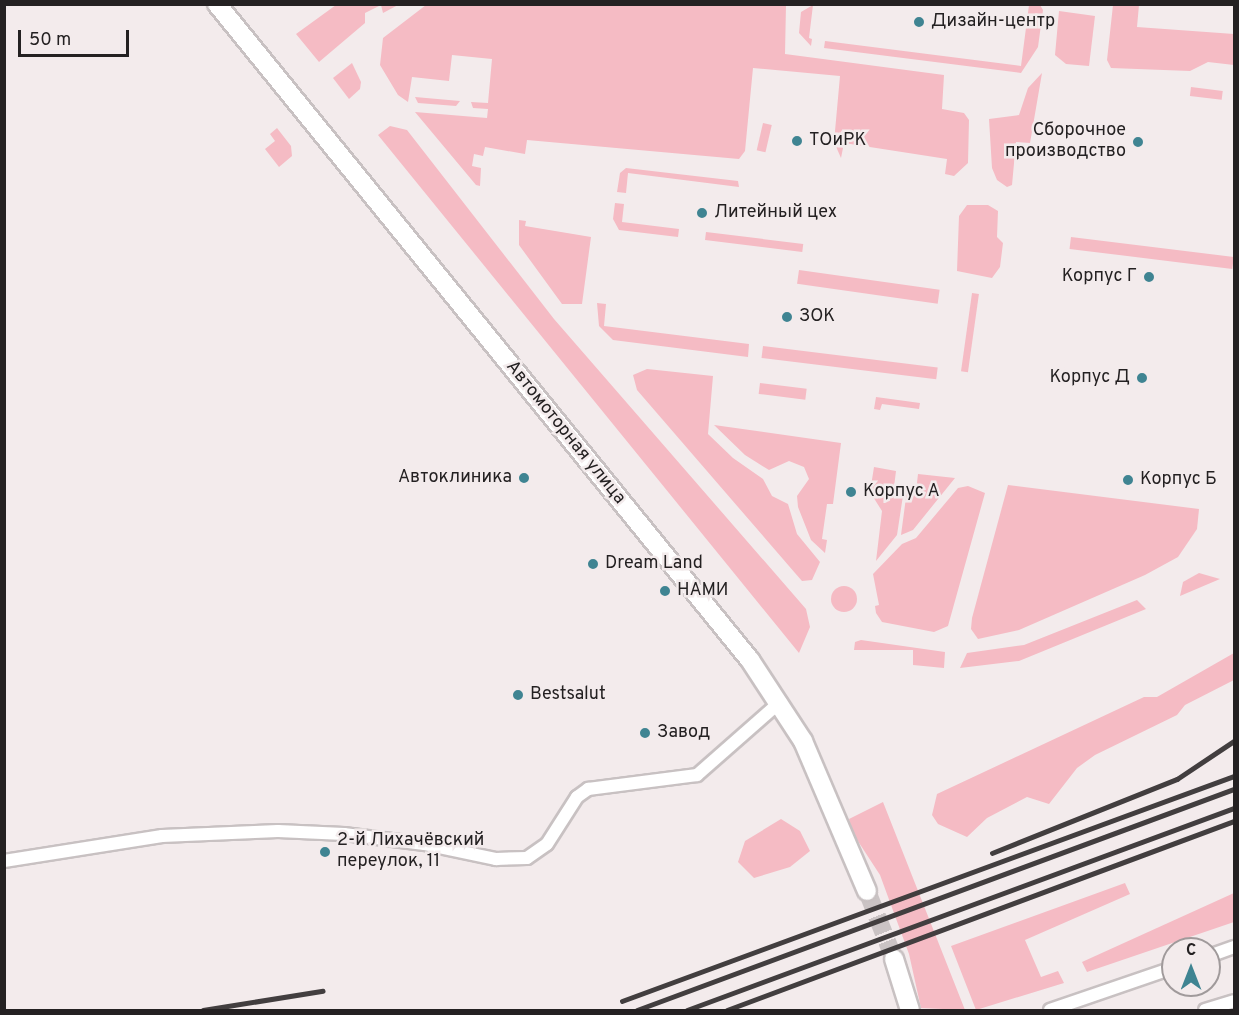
<!DOCTYPE html>
<meta charset="utf-8">
<style>
body{margin:0}
#map{position:relative;width:1239px;height:1015px;overflow:hidden;background:#f3ebec;font-family:Overpass,sans-serif}
div>[style]{position:absolute}
.green>*{inset:0;background:#f5bbc4;transform-origin:0 0}
.round{border-radius:50%}
.secondary-tunnel>*{height:18px;margin-top:-9px;transform-origin:0;background:repeating-linear-gradient(90deg,#cac3c4 0 18px,transparent 0 27px)}
.roads{filter:drop-shadow(2px 0 #c8c1c2) drop-shadow(-2px 0 #c8c1c2) drop-shadow(0 2px #c8c1c2) drop-shadow(0 -2px #c8c1c2)}
.street>*{height:12px;margin:-6px;padding:0 6px;transform-origin:6px;border-radius:6px;background:#fff}
.secondary>*{height:18px;margin:-9px;padding:0 9px;transform-origin:9px;border-radius:9px;background:#fff}
.rail>*{height:4.5px;margin:-2.25px;padding:0 2.25px;transform-origin:2.25px;border-radius:2.25px;background:#423e3f}
.dots>*{width:16px;height:16px;translate:-50% -50%;box-sizing:border-box;border:3px solid #f3ebec;border-radius:50%}
span{translate:-50% -50%;white-space:nowrap;text-align:center;line-height:1.15;-webkit-text-stroke:5px #f3ebec;paint-order:stroke}
.poi-label{font-size:18px;color:#242122}
.left{translate:0 -50%;text-align:left}
.right{translate:-100% -50%;text-align:right}
.street-label{font-size:18px;color:#242122}
.frame{position:absolute;inset:0;border:6px solid #242122;pointer-events:none}
.north{position:absolute;left:1161px;top:937px;width:60px;height:60px;box-sizing:border-box;background:#f3ebec;border:2px solid #a09a9b;border-radius:50%;rotate:0deg;font-size:16px;font-weight:700;line-height:24px;text-align:center;color:#242122}
.north::after{content:'';display:block;margin:auto;width:21px;height:27px;background:#3f8492;clip-path:polygon(50% 0,100% 100%,50% 72%,0 100%)}
.scale{position:absolute;left:18px;top:30px;width:111px;height:27px;box-sizing:border-box;border:3px solid #242122;border-top:0;padding-left:8px;font-size:18px;line-height:21px;white-space:nowrap;color:#242122;-webkit-text-stroke:4px #f3ebec;paint-order:stroke}
</style>
<div id="map">
<div class="green">
<div style="clip-path:polygon(336px 5px,336px 4px,398px 5px,383px 13px,381px 5px,365px 13px,365px 23px,319px 62px,296px 34px)"></div>
<div style="clip-path:polygon(426px 5px,786px 5px,785px 54px,944px 75px,942px 109px,964px 113px,969px 120px,968px 163px,954px 176px,945px 174px,947px 159px,844px 143px,841px 158px,834px 142px,840px 76px,753px 68px,745px 151px,739px 159px,527px 140px,525px 154px,485px 147px,483px 156px,474px 154px,472px 166px,481px 168px,480px 186px,476px 185px,415px 112px,487px 118px,488px 109px,473px 108px,471px 102px,488px 103px,492px 59px,452px 55px,449px 81px,412px 77px,408px 102px,398px 95px,380px 65px,383px 38px)"></div>
<div style="clip-path:polygon(813px 5px,809px 38px,812px 39px,811px 46px,799px 33px,801px 12px)"></div>
<div style="clip-path:polygon(1029px 5px,1040px 5px,1043px 10px,1038px 47px,1021px 73px,824px 48px,825px 41px,1021px 66px)"></div>
<div style="clip-path:polygon(1113px 5px,1139px 5px,1137px 27px,1234px 34px,1234px 65px,1208px 62px,1190px 71px,1111px 68px,1107px 60px)"></div>
<div style="clip-path:polygon(1059px 11px,1095px 16px,1089px 66px,1066px 64px,1055px 55px)"></div>
<div style="clip-path:polygon(352px 63px,361px 82px,360px 89px,349px 99px,333px 78px)"></div>
<div style="clip-path:polygon(1042px 73px,1030px 143px,1016px 142px,1012px 185px,1007px 187px,997px 180px,992px 168px,989px 119px,1019px 115px,1028px 88px)"></div>
<div style="left:1191px;top:87px;width:32px;height:9px;rotate:7deg"></div>
<div style="clip-path:polygon(415px 97px,460px 101px,456px 106px,418px 103px)"></div>
<div style="left:763px;top:123px;width:9px;height:28px;rotate:13deg"></div>
<div style="clip-path:polygon(390px 126px,407px 130px,554px 319px,806px 609px,810px 627px,799px 653px,378px 135px)"></div>
<div style="clip-path:polygon(277px 128px,291px 146px,292px 156px,279px 167px,265px 149px,275px 141px,270px 134px)"></div>
<div style="clip-path:polygon(626px 168px,738px 181px,739px 187px,628px 173px,626px 193px,617px 192px,620px 173px)"></div>
<div style="clip-path:polygon(615px 203px,624px 204px,622px 222px,679px 229px,678px 237px,619px 230px,613px 219px)"></div>
<div style="clip-path:polygon(967px 205px,988px 205px,998px 211px,997px 237px,1003px 243px,1000px 267px,992px 278px,957px 271px,959px 216px)"></div>
<div style="clip-path:polygon(519px 220px,526px 221px,525px 226px,591px 237px,582px 304px,562px 304px,519px 245px)"></div>
<div style="left:706px;top:232px;width:98px;height:8px;rotate:7deg"></div>
<div style="left:1071px;top:237px;width:164px;height:12px;rotate:7deg"></div>
<div style="left:799px;top:270px;width:142px;height:14px;rotate:8deg"></div>
<div style="left:972px;top:293px;width:7px;height:79px;rotate:8deg"></div>
<div style="clip-path:polygon(597px 303px,606px 304px,604px 326px,749px 344px,748px 357px,613px 340px,599px 326px)"></div>
<div style="left:763px;top:346px;width:176px;height:12px;rotate:7deg"></div>
<div style="clip-path:polygon(647px 369px,713px 376px,708px 434px,733px 458px,763px 479px,772px 496px,788px 504px,797px 534px,820px 562px,812px 580px,802px 581px,795px 573px,637px 390px,633px 375px)"></div>
<div style="left:760px;top:383px;width:47px;height:11px;rotate:7deg"></div>
<div style="clip-path:polygon(876px 397px,920px 403px,919px 409px,882px 404px,880px 410px,874px 409px)"></div>
<div style="clip-path:polygon(714px 425px,841px 443px,833px 504px,827px 504px,822px 539px,827px 540px,825px 553px,811px 540px,798px 507px,797px 496px,809px 479px,804px 467px,789px 461px,769px 470px,745px 455px)"></div>
<div style="clip-path:polygon(874px 467px,896px 471px,894px 487px,904px 489px,897px 535px,876px 561px,882px 511px,870px 492px)"></div>
<div style="clip-path:polygon(918px 474px,955px 478px,913px 530px,901px 535px,907px 490px,916px 491px)"></div>
<div style="clip-path:polygon(1008px 485px,1199px 509px,1197px 529px,1178px 557px,1145px 575px,1019px 630px,978px 639px,971px 629px,972px 618px)"></div>
<div style="clip-path:polygon(968px 486px,985px 493px,948px 626px,934px 632px,882px 622px,876px 613px,875px 606px,879px 605px,873px 574px,902px 544px,916px 538px,958px 488px)"></div>
<div style="clip-path:polygon(1199px 573px,1220px 579px,1180px 596px,1183px 582px)"></div>
<div class="round" style="left:831px;top:586px;width:26px;height:26px"></div>
<div style="clip-path:polygon(1137px 600px,1146px 609px,1019px 661px,960px 668px,967px 653px,1024px 645px)"></div>
<div style="clip-path:polygon(861px 640px,945px 652px,944px 668px,913px 665px,913px 650px,854px 650px,855px 642px)"></div>
<div style="clip-path:polygon(1234px 653px,1234px 680px,1185px 705px,1177px 715px,1095px 755px,1077px 768px,1049px 804px,1027px 797px,987px 818px,967px 837px,938px 824px,932px 815px,937px 794px,1144px 697px,1157px 697px)"></div>
<div style="clip-path:polygon(883px 802px,965px 1010px,921px 1008px,909px 954px,880px 875px,852px 832px,849px 819px)"></div>
<div style="clip-path:polygon(781px 819px,800px 831px,810px 851px,790px 867px,754px 878px,738px 862px,745px 841px)"></div>
<div style="clip-path:polygon(1125px 883px,1130px 894px,1025px 940px,1041px 977px,1058px 971px,1064px 983px,976px 1010px,951px 946px)"></div>
<div style="clip-path:polygon(1234px 893px,1234px 922px,1087px 972px,1082px 962px)"></div>
</div>
<div class="secondary-tunnel">
<div style="left:867px;top:891px;width:73px;rotate:68.3deg"></div>
</div>
<div class="roads">
<div class="street">
<div style="left:4px;top:861px;width:160px;rotate:-9deg"></div>
<div style="left:162px;top:836px;width:116px;rotate:-2.5deg"></div>
<div style="left:278px;top:831px;width:66px;rotate:2.6deg"></div>
<div style="left:344px;top:834px;width:81px;rotate:7.1deg"></div>
<div style="left:424px;top:844px;width:74px;rotate:11.8deg"></div>
<div style="left:496px;top:859px;width:31px;rotate:-2deg"></div>
<div style="left:527px;top:858px;width:24px;rotate:-35deg"></div>
<div style="left:547px;top:844px;width:56px;rotate:-57.4deg"></div>
<div style="left:577px;top:797px;width:14px;rotate:-36deg"></div>
<div style="left:588px;top:789px;width:110px;rotate:-7.3deg"></div>
<div style="left:697px;top:775px;width:111px;rotate:-41.3deg"></div>
<div style="left:1209px;top:956px;width:27px;rotate:-20deg"></div>
<div style="left:1050px;top:1010px;width:130px;rotate:-18.9deg"></div>
<div style="left:1205px;top:1010px;width:30px;rotate:-17deg"></div>
</div>
<div class="secondary">
<div style="left:217px;top:4px;width:845px;rotate:50.91deg"></div>
<div style="left:750px;top:660px;width:97px;rotate:56.8deg"></div>
<div style="left:803px;top:741px;width:163px;rotate:66.9deg"></div>
<div style="left:894px;top:959px;width:53px;rotate:72.6deg"></div>
</div>
</div>
<div class="rail">
<div style="left:992px;top:853px;width:199px;rotate:-21.8deg"></div>
<div style="left:1177px;top:779px;width:69px;rotate:-33.7deg"></div>
<div style="left:622px;top:1001px;width:652px;rotate:-20.19deg"></div>
<div style="left:203px;top:1010px;width:121px;rotate:-9.1deg"></div>
<div style="left:637px;top:1010px;width:637px;rotate:-20.31deg"></div>
<div style="left:687px;top:1010px;width:583px;rotate:-20.27deg"></div>
<div style="left:727px;top:1010px;width:541px;rotate:-20.44deg"></div>
</div>
<div class="dots">
<div style="left:919px;top:22px;background:#3f8492"></div>
<div style="left:797px;top:141px;background:#3f8492"></div>
<div style="left:1138px;top:142px;background:#3f8492"></div>
<div style="left:702px;top:213px;background:#3f8492"></div>
<div style="left:1149px;top:277px;background:#3f8492"></div>
<div style="left:787px;top:317px;background:#3f8492"></div>
<div style="left:1142px;top:378px;background:#3f8492"></div>
<div style="left:524px;top:478px;background:#3f8492"></div>
<div style="left:1128px;top:480px;background:#3f8492"></div>
<div style="left:851px;top:492px;background:#3f8492"></div>
<div style="left:593px;top:564px;background:#3f8492"></div>
<div style="left:665px;top:591px;background:#3f8492"></div>
<div style="left:518px;top:695px;background:#3f8492"></div>
<div style="left:645px;top:733px;background:#3f8492"></div>
<div style="left:325px;top:852px;background:#3f8492"></div>
</div>
<div class="poi-label">
<span class="left" style="left:931px;top:22px">Дизайн-центр</span>
<span class="right" style="left:1126px;top:142px">Сборочное<br>производство</span>
<span class="left" style="left:809px;top:141px">ТОиРК</span>
<span class="left" style="left:714px;top:213px">Литейный цех</span>
<span class="right" style="left:1137px;top:277px">Корпус Г</span>
<span class="left" style="left:799px;top:317px">ЗОК</span>
<span class="right" style="left:1130px;top:378px">Корпус Д</span>
<span class="right" style="left:512px;top:478px">Автоклиника</span>
<span class="left" style="left:1140px;top:480px">Корпус Б</span>
<span class="left" style="left:863px;top:492px">Корпус А</span>
<span class="left" style="left:605px;top:564px">Dream Land</span>
<span class="left" style="left:677px;top:591px">НАМИ</span>
<span class="left" style="left:530px;top:695px">Bestsalut</span>
<span class="left" style="left:657px;top:733px">Завод</span>
<span class="left" style="left:337px;top:852px">2-й Лихачёвский<br>переулок, 11</span>
</div>
<div class="street-label">
<span style="left:565px;top:433px;rotate:51deg">Автомоторная улица</span>
</div>
<div class="frame"></div>
<div class="north">С</div>
<div class="scale">50 m</div>
</div>
